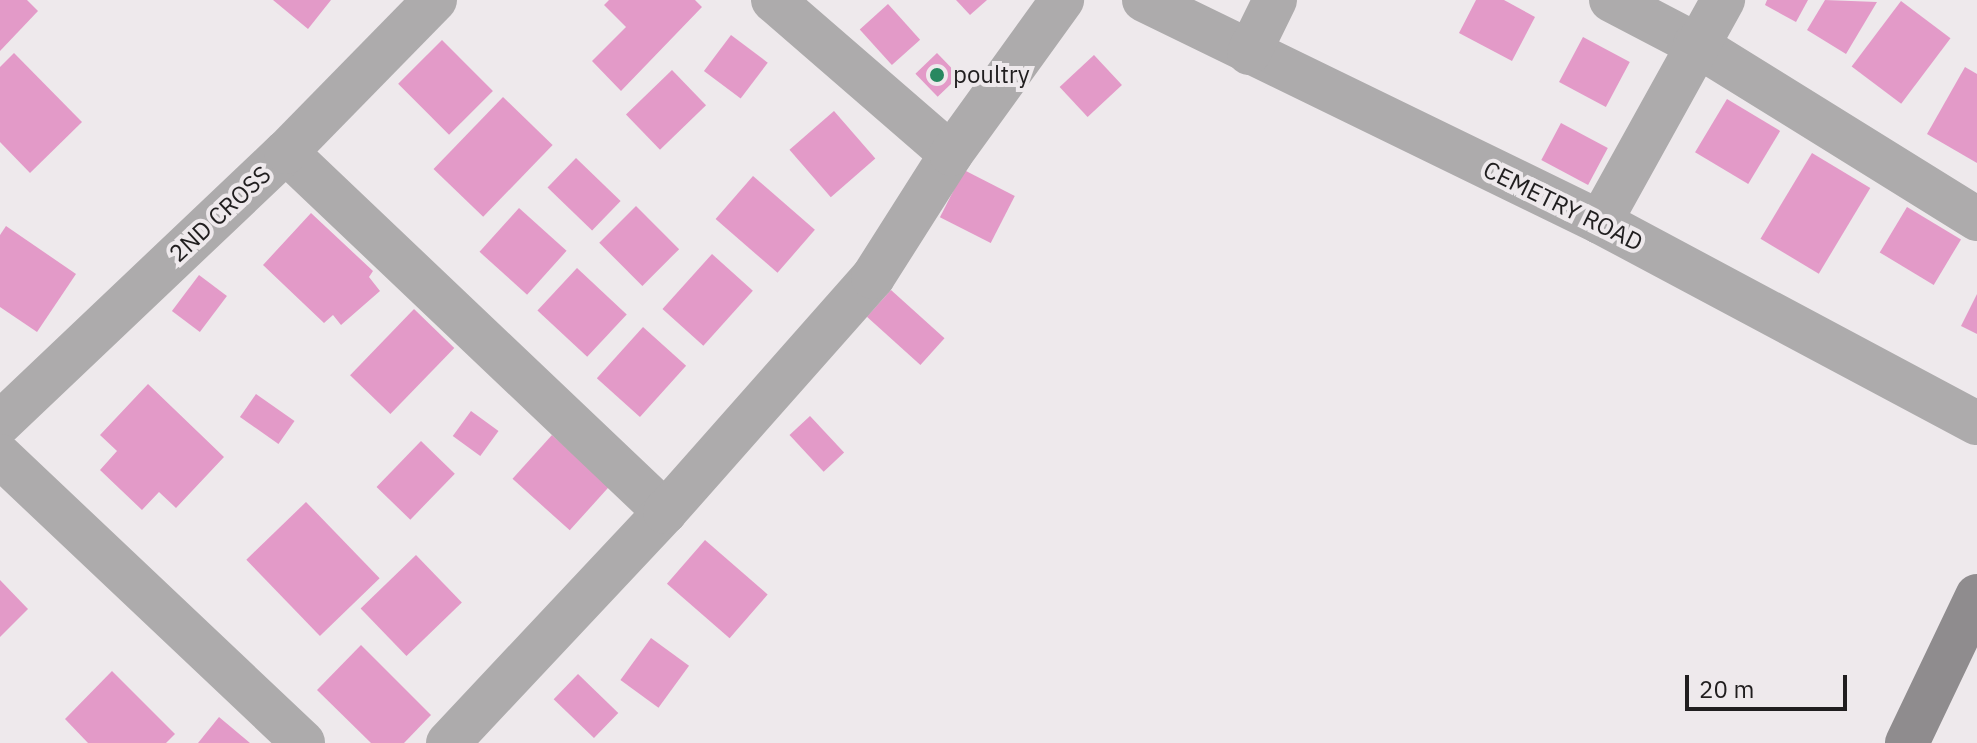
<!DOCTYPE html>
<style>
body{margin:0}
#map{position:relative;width:1977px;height:743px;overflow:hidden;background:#eee9ec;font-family:"IBM Plex Sans",sans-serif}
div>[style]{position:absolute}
.building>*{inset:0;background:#e39ac8;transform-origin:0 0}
.street>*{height:44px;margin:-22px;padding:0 22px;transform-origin:22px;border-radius:22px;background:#adabac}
.secondary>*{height:44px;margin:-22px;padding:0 22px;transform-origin:22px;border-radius:22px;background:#8f8c8e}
.dots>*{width:22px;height:22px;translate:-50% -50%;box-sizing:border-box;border:4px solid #eee9ec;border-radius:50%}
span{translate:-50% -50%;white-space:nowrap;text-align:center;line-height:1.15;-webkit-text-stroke:8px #eee9ec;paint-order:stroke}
.poi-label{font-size:24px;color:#201e1f}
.left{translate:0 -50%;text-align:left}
.street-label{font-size:24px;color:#201e1f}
.scale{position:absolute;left:1685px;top:675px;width:162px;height:36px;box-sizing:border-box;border:4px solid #201e1f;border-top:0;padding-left:10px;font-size:24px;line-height:28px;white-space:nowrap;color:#201e1f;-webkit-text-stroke:6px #eee9ec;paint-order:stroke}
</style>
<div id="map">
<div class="building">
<div style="clip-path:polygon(0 0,27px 0,38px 11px,0 51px)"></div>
<div style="clip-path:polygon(273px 0,331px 0,308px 29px)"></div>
<div style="clip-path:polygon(609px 0,695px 0,702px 7px,621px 91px,592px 61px,626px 27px,604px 5px)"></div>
<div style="clip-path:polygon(956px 0,987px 0,970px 15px)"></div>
<div style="clip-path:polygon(1476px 0,1504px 0,1535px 17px,1512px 61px,1459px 33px)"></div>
<div style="clip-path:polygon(1767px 0,1808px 0,1796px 22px,1765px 5px)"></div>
<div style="clip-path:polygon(1825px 0,1877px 2px,1846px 54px,1807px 30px)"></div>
<div style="left:1901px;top:1px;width:62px;height:82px;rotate:37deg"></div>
<div style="left:888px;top:4px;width:48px;height:38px;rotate:48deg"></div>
<div style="left:731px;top:35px;width:46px;height:45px;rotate:37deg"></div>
<div style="left:1583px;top:37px;width:53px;height:51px;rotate:28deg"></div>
<div style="left:442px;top:40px;width:72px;height:62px;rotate:45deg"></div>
<div style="clip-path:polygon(14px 53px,82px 122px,30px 173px,0 142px,0 67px)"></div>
<div style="left:937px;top:53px;width:32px;height:30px;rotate:46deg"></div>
<div style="left:1094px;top:55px;width:41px;height:47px;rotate:47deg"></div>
<div style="clip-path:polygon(1965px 67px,1977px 74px,1977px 163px,1927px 134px)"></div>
<div style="left:672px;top:70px;width:49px;height:64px;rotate:46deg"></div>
<div style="left:503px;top:97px;width:69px;height:100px;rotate:44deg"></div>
<div style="left:1727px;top:99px;width:62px;height:62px;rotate:31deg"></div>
<div style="left:834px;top:111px;width:63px;height:59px;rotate:49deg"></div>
<div style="left:1561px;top:123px;width:53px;height:42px;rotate:28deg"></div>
<div style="left:1812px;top:153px;width:68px;height:100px;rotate:31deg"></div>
<div style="left:576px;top:158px;width:62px;height:41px;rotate:44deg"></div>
<div style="left:964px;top:170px;width:57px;height:53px;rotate:27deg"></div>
<div style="left:753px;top:176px;width:82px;height:57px;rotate:41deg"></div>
<div style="left:636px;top:206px;width:61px;height:52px;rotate:45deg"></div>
<div style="left:1907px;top:207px;width:63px;height:53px;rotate:31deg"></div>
<div style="left:519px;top:208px;width:64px;height:59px;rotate:42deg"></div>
<div style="clip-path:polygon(311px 213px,373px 271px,369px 277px,380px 291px,341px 325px,333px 315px,324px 323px,263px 265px)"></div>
<div style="clip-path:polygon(6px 226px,76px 274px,37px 332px,0 307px,0 235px)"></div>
<div style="left:712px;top:254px;width:55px;height:74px;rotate:42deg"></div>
<div style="left:577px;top:268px;width:68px;height:58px;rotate:43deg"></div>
<div style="left:199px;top:275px;width:35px;height:45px;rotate:37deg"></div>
<div style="left:891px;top:290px;width:72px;height:36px;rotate:42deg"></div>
<div style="clip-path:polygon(1977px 294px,1977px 334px,1961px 326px)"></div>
<div style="left:414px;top:309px;width:56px;height:92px;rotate:44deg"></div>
<div style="left:643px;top:327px;width:58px;height:69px;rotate:42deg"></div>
<div style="clip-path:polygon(148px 384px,224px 457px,176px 508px,159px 492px,142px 510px,100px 470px,117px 451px,100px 435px)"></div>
<div style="left:256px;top:394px;width:47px;height:28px;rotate:35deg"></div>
<div style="left:471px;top:411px;width:34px;height:31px;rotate:36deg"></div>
<div style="left:810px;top:416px;width:50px;height:28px;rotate:47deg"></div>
<div style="left:552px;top:435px;width:77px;height:59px;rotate:42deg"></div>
<div style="left:421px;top:441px;width:47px;height:64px;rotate:44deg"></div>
<div style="left:306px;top:502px;width:106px;height:83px;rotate:46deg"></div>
<div style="left:705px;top:540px;width:83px;height:58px;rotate:41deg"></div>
<div style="left:416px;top:555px;width:66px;height:77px;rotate:46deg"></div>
<div style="clip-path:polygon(0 580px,28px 609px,0 637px)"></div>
<div style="left:651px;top:638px;width:47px;height:52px;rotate:36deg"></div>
<div style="clip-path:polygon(361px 645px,431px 715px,404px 743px,371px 743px,317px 690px)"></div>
<div style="clip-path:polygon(112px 671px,175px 734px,166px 743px,88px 743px,65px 719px)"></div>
<div style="left:578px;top:674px;width:56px;height:35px;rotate:44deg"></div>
<div style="clip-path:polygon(219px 717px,250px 743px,198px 743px)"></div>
</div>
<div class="street">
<div style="left:773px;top:0;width:235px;rotate:40.9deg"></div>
<div style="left:1144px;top:0;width:507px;rotate:25.96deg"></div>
<div style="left:1600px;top:222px;width:427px;rotate:28.1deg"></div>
<div style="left:1611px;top:0;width:95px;rotate:27.6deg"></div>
<div style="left:1695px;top:44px;width:332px;rotate:31.8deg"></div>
<div style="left:1249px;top:53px;width:59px;rotate:-63.9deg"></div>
<div style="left:286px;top:152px;width:523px;rotate:43.53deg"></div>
<div style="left:1600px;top:222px;width:254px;rotate:-61deg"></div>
<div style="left:0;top:423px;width:394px;rotate:-43.5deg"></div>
<div style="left:286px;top:152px;width:213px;rotate:-45.6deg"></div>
<div style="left:0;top:456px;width:417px;rotate:43.4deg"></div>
<div style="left:448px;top:743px;width:317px;rotate:-46.8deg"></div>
<div style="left:665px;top:512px;width:314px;rotate:-48.5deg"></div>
<div style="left:873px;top:277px;width:146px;rotate:-57.6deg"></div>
<div style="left:951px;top:154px;width:190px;rotate:-54.2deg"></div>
</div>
<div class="secondary">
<div style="left:1907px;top:743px;width:163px;rotate:-64.5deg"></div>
</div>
<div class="dots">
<div style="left:937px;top:75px;background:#288860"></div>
</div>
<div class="poi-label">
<span class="left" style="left:953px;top:75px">poultry</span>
</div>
<div class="street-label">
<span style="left:1563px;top:206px;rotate:26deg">CEMETRY ROAD</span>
<span style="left:220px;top:214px;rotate:-43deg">2ND CROSS</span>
</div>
<div class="scale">20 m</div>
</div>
